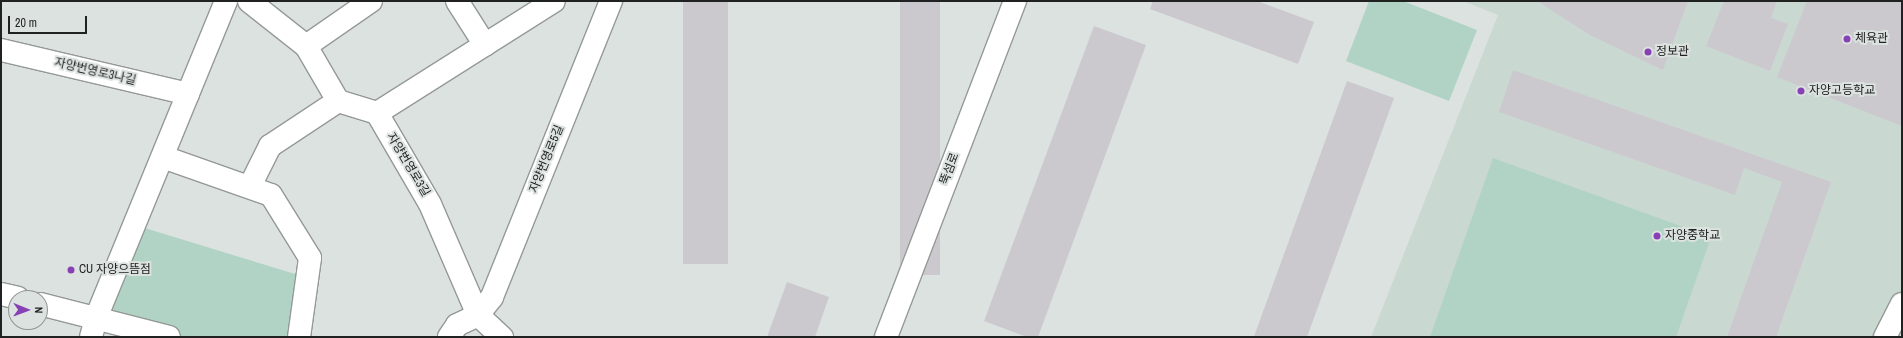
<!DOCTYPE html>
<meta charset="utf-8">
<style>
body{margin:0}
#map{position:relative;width:1903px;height:338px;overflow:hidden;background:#dce2e0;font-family:"Archivo Narrow","Noto Sans KR",sans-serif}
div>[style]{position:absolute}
.built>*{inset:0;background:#cad8d2}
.green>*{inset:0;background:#b0d3c5}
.building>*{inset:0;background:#ccc9ce;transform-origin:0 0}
.roads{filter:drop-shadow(1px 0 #949997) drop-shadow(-1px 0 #949997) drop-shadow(0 1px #949997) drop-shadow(0 -1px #949997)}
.minor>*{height:22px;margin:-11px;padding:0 11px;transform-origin:11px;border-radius:11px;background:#fff}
.secondary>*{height:22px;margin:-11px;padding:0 11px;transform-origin:11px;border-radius:11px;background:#fff}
.dots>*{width:11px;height:11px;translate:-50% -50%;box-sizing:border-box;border:2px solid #dce2e0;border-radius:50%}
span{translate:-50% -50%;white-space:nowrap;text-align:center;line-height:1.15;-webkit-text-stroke:4px #dce2e0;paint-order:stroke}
.poi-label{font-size:12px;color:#202221}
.left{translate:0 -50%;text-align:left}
.street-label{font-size:12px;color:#202221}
.frame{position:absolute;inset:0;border:2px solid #202221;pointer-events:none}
.north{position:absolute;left:8px;top:290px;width:40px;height:40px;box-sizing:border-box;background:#dce2e0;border:1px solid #919594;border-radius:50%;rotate:91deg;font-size:11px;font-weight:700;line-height:16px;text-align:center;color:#202221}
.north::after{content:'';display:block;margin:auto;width:14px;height:18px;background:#8741b5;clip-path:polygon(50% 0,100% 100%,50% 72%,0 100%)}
.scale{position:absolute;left:8px;top:16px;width:79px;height:18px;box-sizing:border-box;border:2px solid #202221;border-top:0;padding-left:5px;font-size:12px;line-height:14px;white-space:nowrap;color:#202221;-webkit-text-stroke:3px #dce2e0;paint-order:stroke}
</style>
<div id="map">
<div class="built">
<div style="clip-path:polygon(1463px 1px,1902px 1px,1902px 304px,1885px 337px,1371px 337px,1498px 15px)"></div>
</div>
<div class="green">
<div style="clip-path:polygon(1369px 1px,1403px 1px,1477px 30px,1449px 101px,1346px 61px)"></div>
<div style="clip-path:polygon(1493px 158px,1711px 237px,1676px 337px,1430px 337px)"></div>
<div style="clip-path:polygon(135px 225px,308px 278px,299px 337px,169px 337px,96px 318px)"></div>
</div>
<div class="building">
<div style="left:683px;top:1px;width:45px;height:263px"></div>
<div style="left:900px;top:1px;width:40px;height:274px"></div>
<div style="clip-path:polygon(1153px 1px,1257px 1px,1314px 22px,1298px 64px,1150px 9px)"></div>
<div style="clip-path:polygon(1537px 1px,1688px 1px,1663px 70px,1590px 35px)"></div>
<div style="clip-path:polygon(1724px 1px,1777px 1px,1771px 18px,1788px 24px,1770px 71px,1706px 46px)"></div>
<div style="clip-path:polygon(1807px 1px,1902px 1px,1902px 126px,1777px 77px)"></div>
<div style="clip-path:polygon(1094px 26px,1146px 45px,1038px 337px,1027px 337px,984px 321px)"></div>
<div style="clip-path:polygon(1513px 70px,1831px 182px,1776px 337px,1727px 337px,1782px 182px,1744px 168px,1735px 195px,1499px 112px)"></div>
<div style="left:1347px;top:81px;width:50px;height:273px;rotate:20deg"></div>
<div style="clip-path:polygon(787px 282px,829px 297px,815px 337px,767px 337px)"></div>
</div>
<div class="roads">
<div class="minor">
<div style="left:249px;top:1px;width:73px;rotate:38.3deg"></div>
<div style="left:306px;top:46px;width:64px;rotate:59.8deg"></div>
<div style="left:338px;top:101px;width:41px;rotate:17.1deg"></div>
<div style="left:377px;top:113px;width:105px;rotate:59.8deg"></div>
<div style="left:430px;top:204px;width:121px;rotate:66.6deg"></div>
<div style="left:478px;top:315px;width:33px;rotate:43deg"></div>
<div style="left:457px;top:1px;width:52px;rotate:57.5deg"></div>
<div style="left:306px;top:46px;width:79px;rotate:-34.7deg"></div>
<div style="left:1px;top:50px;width:192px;rotate:13.2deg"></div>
<div style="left:377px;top:113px;width:209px;rotate:-32.3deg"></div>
<div style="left:163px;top:157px;width:114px;rotate:19.4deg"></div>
<div style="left:271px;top:195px;width:74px;rotate:58.2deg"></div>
<div style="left:310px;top:258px;width:80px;rotate:97.9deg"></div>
<div style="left:250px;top:186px;width:45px;rotate:-63.4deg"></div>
<div style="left:270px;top:146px;width:82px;rotate:-33.5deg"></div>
<div style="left:1px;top:294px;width:17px;rotate:13deg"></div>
<div style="left:40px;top:304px;width:133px;rotate:14.3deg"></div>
<div style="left:91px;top:337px;width:20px;rotate:-75deg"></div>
<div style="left:96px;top:318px;width:343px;rotate:-67.7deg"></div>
<div style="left:449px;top:337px;width:14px;rotate:-56deg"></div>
<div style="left:457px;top:325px;width:23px;rotate:-25deg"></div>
<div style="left:478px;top:315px;width:23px;rotate:-52deg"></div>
<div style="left:492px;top:297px;width:319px;rotate:-68.1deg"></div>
<div style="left:1885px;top:337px;width:37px;rotate:-63deg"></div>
</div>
<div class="secondary">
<div style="left:886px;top:337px;width:360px;rotate:-69deg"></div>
</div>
</div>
<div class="dots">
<div style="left:1847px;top:39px;background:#8741b5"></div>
<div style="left:1648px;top:52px;background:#8741b5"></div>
<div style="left:1801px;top:91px;background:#8741b5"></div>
<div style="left:1657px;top:236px;background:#8741b5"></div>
<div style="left:71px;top:270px;background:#8741b5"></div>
</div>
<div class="poi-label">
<span class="left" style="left:1855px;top:39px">체육관</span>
<span class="left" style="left:1656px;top:52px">정보관</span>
<span class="left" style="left:1809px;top:91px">자양고등학교</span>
<span class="left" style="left:1665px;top:236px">자양중학교</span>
<span class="left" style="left:79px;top:270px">CU 자양으뜸점</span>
</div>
<div class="street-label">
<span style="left:95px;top:72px;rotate:13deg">자양번영로3나길</span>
<span style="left:547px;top:159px;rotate:-68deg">자양번영로5길</span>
<span style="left:408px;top:165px;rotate:59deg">자양번영로3길</span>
<span style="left:950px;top:169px;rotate:-69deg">뚝섬로</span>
</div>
<div class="frame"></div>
<div class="north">N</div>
<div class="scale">20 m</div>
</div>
